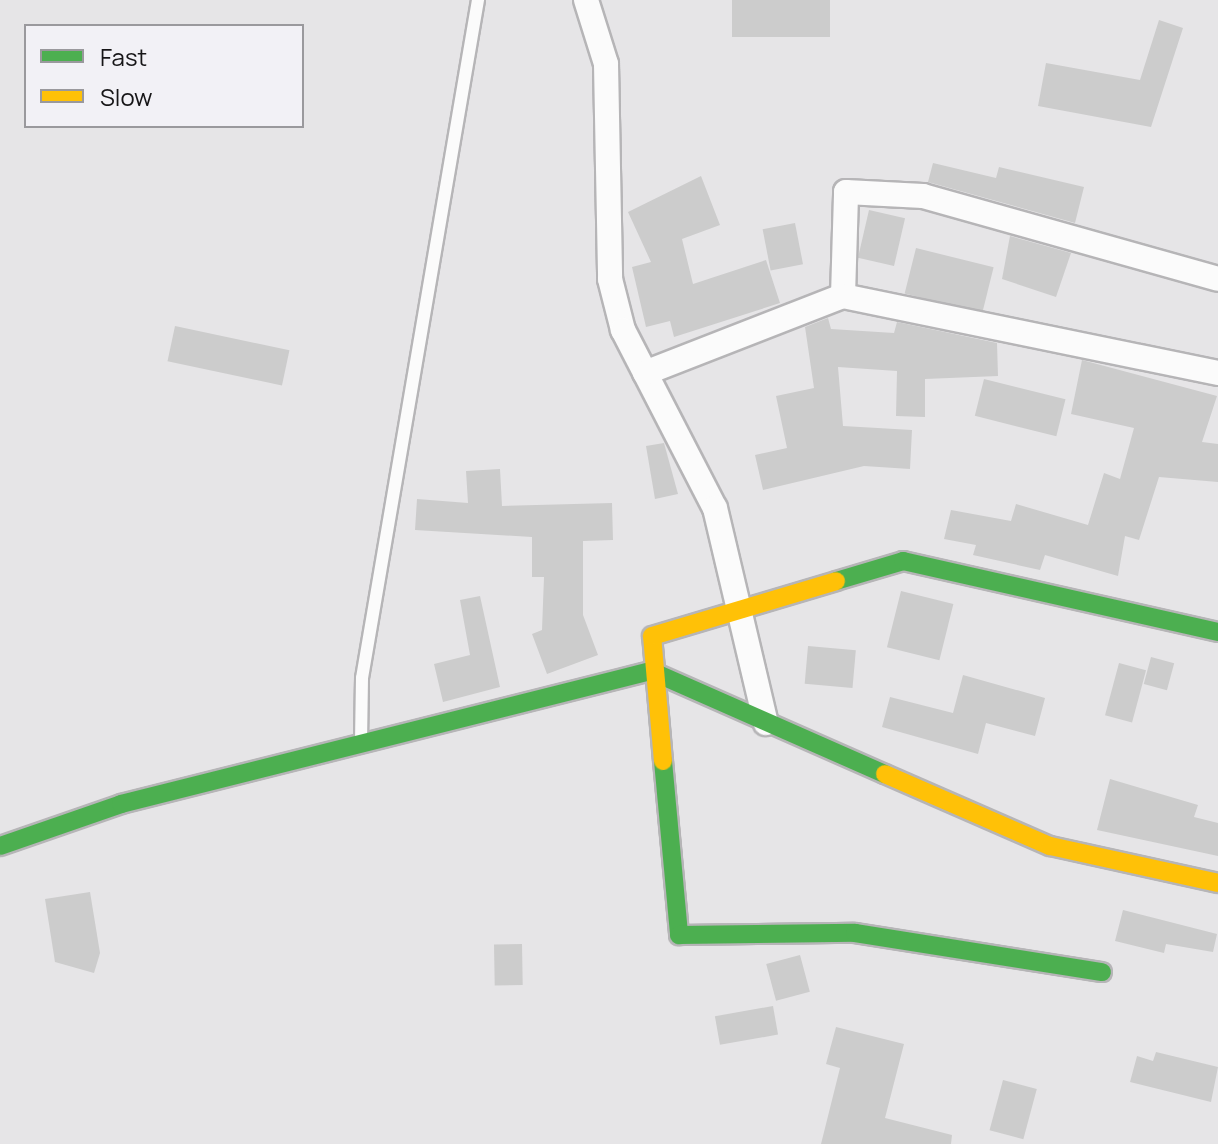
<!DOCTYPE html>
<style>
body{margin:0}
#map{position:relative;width:1218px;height:1144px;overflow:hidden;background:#e6e5e7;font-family:Manrope,sans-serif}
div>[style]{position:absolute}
.building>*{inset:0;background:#ccc;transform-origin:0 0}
.roads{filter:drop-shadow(2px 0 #b6b5b7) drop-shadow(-2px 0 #b6b5b7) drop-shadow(0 2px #b6b5b7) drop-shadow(0 -2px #b6b5b7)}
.lane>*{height:12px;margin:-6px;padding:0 6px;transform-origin:6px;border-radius:6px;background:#fbfbfb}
.street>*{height:24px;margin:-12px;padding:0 12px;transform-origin:12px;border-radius:12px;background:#fbfbfb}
.fast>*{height:18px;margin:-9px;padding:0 9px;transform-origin:9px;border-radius:9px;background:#4caf50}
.slow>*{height:18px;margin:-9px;padding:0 9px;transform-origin:9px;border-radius:9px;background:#ffc107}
span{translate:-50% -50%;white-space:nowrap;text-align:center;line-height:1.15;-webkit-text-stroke:8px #f2f1f6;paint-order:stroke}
.legend{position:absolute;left:24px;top:24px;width:280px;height:104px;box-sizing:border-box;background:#f2f1f6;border:2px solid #9a999d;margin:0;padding:10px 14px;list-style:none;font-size:24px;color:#161517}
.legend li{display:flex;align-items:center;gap:16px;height:40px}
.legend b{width:40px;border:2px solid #9a999d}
</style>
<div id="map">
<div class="building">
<div style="left:732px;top:0;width:98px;height:37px"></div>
<div style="clip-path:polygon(1159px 20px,1183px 28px,1151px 127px,1038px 106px,1046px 63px,1140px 80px)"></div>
<div style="clip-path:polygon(933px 163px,996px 178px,999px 167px,1084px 187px,1075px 223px,928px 182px)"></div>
<div style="clip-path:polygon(701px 176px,720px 225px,682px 239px,693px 284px,766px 260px,780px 303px,674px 337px,670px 321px,646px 327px,632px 267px,651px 262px,628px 212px)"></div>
<div style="left:869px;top:210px;width:37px;height:49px;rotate:13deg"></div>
<div style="left:795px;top:223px;width:42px;height:33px;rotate:79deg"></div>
<div style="clip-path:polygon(1010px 236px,1071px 253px,1056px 297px,1002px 279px)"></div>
<div style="left:916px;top:248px;width:80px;height:47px;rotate:14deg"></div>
<div style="clip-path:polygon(828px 318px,831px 329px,894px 333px,897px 322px,997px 343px,998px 376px,925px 379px,925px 417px,896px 416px,897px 371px,838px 367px,843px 426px,912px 430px,910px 469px,864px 466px,763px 490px,755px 455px,787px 448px,776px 396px,814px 388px,805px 327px)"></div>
<div style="left:175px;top:326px;width:117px;height:36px;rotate:12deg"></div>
<div style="clip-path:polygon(1082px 360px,1217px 396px,1202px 442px,1218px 444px,1218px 482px,1159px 477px,1139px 540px,1125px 536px,1118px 576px,1045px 555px,1040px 570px,973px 555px,976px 545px,944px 539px,951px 510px,1011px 521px,1016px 504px,1088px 525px,1104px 473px,1120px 479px,1134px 428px,1071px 414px)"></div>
<div style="left:984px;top:379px;width:84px;height:38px;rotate:14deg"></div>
<div style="clip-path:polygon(664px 443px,678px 494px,655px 499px,646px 446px)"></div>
<div style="clip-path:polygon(500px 469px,502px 506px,612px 503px,613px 540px,583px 541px,583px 615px,598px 655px,547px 674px,532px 634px,542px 630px,544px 577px,532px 577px,532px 537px,415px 530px,417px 499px,468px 503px,466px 471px)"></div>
<div style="left:901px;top:591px;width:54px;height:58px;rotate:14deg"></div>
<div style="clip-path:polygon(480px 596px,500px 687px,443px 702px,434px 664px,470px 655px,460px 600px)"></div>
<div style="left:808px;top:646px;width:48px;height:38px;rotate:5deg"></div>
<div style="left:1151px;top:657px;width:24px;height:28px;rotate:15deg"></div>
<div style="left:1119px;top:663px;width:28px;height:54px;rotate:15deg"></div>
<div style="clip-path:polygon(963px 675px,1045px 698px,1035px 736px,986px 723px,978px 754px,882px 727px,890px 697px,953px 713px)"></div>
<div style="clip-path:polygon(1110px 779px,1198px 805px,1194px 817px,1218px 823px,1218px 856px,1097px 830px)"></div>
<div style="clip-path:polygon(90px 892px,100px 953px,94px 973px,55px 962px,45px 899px)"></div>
<div style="clip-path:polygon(1123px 910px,1217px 934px,1213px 952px,1166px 944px,1164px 953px,1115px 941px)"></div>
<div style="left:522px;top:944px;width:41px;height:28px;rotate:89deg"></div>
<div style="left:800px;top:955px;width:38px;height:35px;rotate:75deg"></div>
<div style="left:773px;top:1006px;width:29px;height:59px;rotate:80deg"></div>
<div style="clip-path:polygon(836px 1027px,904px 1044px,885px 1118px,952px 1135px,951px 1144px,821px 1144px,840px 1068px,826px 1064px)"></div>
<div style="clip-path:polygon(1156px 1052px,1218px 1067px,1211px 1102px,1130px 1082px,1137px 1056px,1153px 1061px)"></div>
<div style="left:1003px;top:1080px;width:35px;height:52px;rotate:15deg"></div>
</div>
<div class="roads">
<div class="lane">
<div style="left:361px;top:742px;width:64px;rotate:-89.1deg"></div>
<div style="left:362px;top:678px;width:688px;rotate:-80.29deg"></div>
</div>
<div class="street">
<div style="left:586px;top:0;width:67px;rotate:72.6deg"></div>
<div style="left:606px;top:64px;width:215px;rotate:88.9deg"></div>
<div style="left:610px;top:279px;width:53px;rotate:75.7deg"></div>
<div style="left:623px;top:330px;width:200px;rotate:62.7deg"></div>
<div style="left:715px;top:508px;width:221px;rotate:76.7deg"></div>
<div style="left:843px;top:296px;width:104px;rotate:-88.3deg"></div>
<div style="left:846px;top:192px;width:77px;rotate:3deg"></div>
<div style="left:923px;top:196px;width:306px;rotate:15.7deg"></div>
<div style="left:645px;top:373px;width:212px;rotate:-21.3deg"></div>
<div style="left:843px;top:296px;width:383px;rotate:11.6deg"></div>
</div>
<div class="fast">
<div style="left:836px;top:581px;width:70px;rotate:-16.6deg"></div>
<div style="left:903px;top:561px;width:323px;rotate:12.7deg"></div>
<div style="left:663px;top:761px;width:175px;rotate:84.7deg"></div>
<div style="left:679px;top:935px;width:176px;rotate:-0.7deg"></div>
<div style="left:855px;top:933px;width:250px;rotate:9deg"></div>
<div style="left:0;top:846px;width:128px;rotate:-19.1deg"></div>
<div style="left:121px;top:804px;width:546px;rotate:-14.09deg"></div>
<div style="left:651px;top:671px;width:256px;rotate:23.8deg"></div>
</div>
<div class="slow">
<div style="left:663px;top:761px;width:125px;rotate:-95deg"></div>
<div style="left:652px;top:636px;width:192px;rotate:-16.6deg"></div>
<div style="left:885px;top:774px;width:180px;rotate:23.6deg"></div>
<div style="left:1050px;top:846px;width:172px;rotate:12.4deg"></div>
</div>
</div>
<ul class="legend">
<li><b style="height:10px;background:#4caf50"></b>Fast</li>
<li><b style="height:10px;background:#ffc107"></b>Slow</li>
</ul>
</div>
